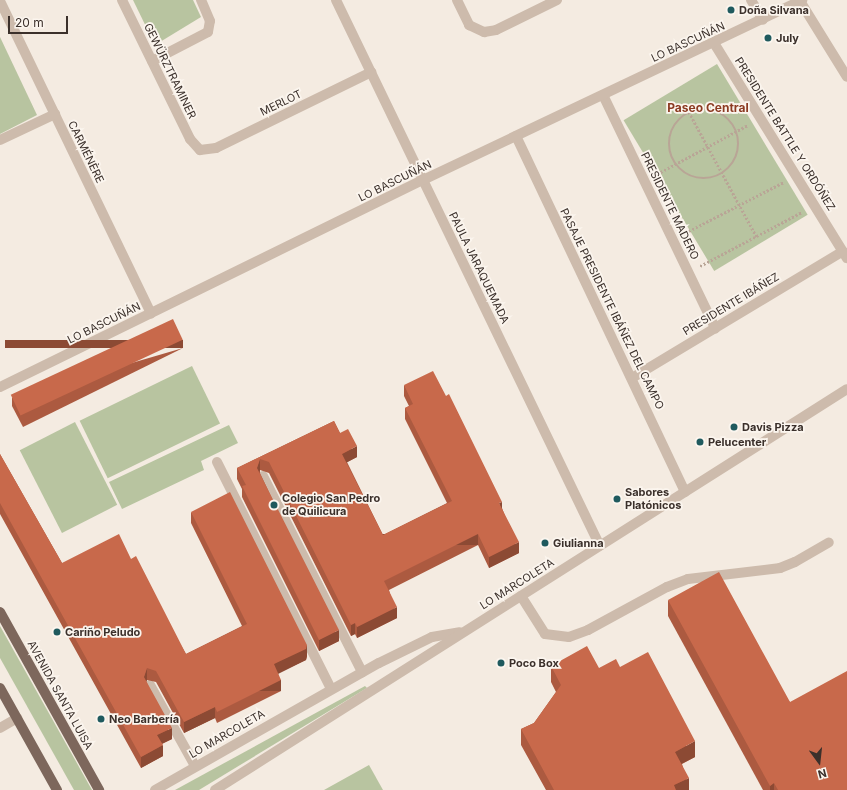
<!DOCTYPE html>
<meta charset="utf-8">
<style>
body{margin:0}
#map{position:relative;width:847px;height:790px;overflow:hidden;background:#f4ebe1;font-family:Inter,sans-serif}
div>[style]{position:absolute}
.green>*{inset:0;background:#b8c4a0;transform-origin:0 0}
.path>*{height:2.5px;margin-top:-1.25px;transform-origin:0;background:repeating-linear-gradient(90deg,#b9a596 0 2px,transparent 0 4px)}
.path>.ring{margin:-1.25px;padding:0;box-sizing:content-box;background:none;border:2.5px solid #b9a596;border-radius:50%}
.minor>*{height:10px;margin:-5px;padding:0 5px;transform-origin:5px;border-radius:5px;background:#cdbbac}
.major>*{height:10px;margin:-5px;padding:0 5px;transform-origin:5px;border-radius:5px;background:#7d675c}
.wall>*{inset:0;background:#ac5a40}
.shaded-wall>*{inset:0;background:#8c4a34;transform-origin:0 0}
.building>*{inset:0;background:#c8694b;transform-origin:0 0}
.dots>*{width:11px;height:11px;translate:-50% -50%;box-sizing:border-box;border:2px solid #fbf5ee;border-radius:50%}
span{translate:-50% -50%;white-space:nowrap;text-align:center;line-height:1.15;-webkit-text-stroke:3.5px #fbf5ee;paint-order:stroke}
.poi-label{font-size:11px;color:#3b302b;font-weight:700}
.left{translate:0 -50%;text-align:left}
.street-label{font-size:11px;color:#3b302b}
.neighbourhood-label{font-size:12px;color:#8c3b22;font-weight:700}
.north{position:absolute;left:799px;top:742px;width:40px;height:40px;-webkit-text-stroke:3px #fbf5ee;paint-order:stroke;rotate:165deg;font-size:11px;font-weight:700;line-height:16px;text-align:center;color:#3b302b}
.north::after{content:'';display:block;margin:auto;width:14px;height:18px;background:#3b302b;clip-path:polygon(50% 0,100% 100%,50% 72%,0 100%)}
.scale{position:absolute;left:8px;top:16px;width:60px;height:18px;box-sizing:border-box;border:2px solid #3b302b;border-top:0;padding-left:5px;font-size:12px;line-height:14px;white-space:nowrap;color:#3b302b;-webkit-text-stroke:3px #fbf5ee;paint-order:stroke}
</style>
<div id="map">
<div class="green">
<div style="clip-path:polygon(133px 0,193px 0,201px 17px,155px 45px)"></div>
<div style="clip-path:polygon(0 37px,37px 115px,0 134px)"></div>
<div style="left:717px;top:64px;width:176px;height:109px;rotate:59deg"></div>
<div style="left:192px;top:366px;width:64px;height:125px;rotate:64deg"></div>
<div style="left:75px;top:422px;width:93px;height:62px;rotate:63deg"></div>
<div style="clip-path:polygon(229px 425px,238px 443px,201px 461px,204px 470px,122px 509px,109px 482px)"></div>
<div style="clip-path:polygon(0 626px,92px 790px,74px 790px,0 658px)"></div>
<div style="clip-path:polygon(365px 686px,367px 688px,199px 790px,175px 790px)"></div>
<div style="clip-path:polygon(369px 765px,383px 790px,324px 790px)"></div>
</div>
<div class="path">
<div class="ring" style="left:669px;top:109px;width:67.5px;height:67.5px"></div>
<div style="left:689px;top:112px;width:142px;rotate:61.5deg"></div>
<div style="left:657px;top:174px;width:103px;rotate:-28.3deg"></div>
<div style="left:685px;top:233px;width:111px;rotate:-27.3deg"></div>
<div style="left:700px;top:266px;width:115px;rotate:-27.9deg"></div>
</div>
<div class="minor">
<div style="left:122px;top:0;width:155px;rotate:63.9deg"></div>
<div style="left:190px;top:139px;width:15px;rotate:48deg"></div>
<div style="left:200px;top:150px;width:16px;rotate:-7deg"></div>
<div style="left:216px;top:148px;width:173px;rotate:-26.1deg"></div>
<div style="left:336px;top:0;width:606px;rotate:64.2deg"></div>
<div style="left:457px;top:0;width:28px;rotate:64deg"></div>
<div style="left:469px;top:25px;width:17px;rotate:25deg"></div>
<div style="left:484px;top:32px;width:12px;rotate:-9deg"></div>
<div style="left:496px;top:30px;width:68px;rotate:-26.2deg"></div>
<div style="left:751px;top:0;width:23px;rotate:59deg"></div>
<div style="left:0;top:1px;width:347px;rotate:64.2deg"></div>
<div style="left:800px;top:1px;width:89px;rotate:58.3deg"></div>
<div style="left:714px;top:43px;width:253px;rotate:58.3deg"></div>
<div style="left:152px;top:61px;width:63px;rotate:-27.4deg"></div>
<div style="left:208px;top:32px;width:11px;rotate:-80deg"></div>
<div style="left:210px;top:21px;width:23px;rotate:-113deg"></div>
<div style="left:603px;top:95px;width:259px;rotate:64.3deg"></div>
<div style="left:516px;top:136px;width:394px;rotate:64.6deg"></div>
<div style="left:0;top:140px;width:61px;rotate:-25.3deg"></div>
<div style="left:632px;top:378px;width:246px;rotate:-31deg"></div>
<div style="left:0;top:387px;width:471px;rotate:-26.1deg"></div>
<div style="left:423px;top:180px;width:420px;rotate:-25.4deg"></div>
<div style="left:217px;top:462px;width:254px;rotate:63.3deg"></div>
<div style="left:263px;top:476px;width:220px;rotate:63.2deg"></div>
<div style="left:521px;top:596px;width:45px;rotate:57.7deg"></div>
<div style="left:545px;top:634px;width:24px;rotate:7deg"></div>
<div style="left:569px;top:637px;width:20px;rotate:-20deg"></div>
<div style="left:588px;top:630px;width:90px;rotate:-28.6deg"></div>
<div style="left:667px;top:587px;width:22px;rotate:-21deg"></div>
<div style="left:688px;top:579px;width:93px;rotate:-6.8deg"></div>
<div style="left:780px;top:568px;width:16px;rotate:-22deg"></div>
<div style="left:795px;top:562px;width:39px;rotate:-30deg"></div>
<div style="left:150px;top:685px;width:93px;rotate:60.9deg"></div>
<div style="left:0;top:728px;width:20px;rotate:-30deg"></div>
<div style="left:155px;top:790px;width:257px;rotate:-29.6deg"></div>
<div style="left:379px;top:663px;width:59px;rotate:-26.1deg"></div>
<div style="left:432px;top:637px;width:28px;rotate:-10deg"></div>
<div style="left:215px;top:790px;width:748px;rotate:-32.39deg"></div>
</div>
<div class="major">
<div style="left:0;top:612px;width:204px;rotate:60.9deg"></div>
<div style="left:0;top:688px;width:117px;rotate:60.8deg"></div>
</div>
<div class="wall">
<div style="clip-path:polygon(183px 348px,23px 427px,12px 406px,12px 398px)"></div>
<div style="clip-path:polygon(404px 385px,502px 508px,519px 553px,489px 568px,478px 545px,389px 590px,397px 618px,357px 638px,355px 634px,351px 636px,269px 473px,260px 470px,260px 473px,339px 641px,319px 651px,242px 497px,242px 489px,237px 479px,237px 468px,334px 421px,340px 433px,357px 457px,347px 462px,383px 535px,447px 503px,405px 419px,405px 408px,409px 406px,404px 396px)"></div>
<div style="clip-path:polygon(0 454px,62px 563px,131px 559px,186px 654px,242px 626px,191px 523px,191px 512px,307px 656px,306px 660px,278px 673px,281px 691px,217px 723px,215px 718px,184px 733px,156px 682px,147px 680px,146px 681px,172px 739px,162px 744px,163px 756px,141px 768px,0 514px)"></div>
<div style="clip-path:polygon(668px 600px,790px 702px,847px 790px,763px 790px,668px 616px)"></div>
<div style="clip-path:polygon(551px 666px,599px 668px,620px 667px,695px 757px,682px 764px,689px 790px,546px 790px,521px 745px,521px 729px,534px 723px,556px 692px,551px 682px)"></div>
</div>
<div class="shaded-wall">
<div style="left:183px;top:340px;width:8px;height:178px;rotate:90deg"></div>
<div style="clip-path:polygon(357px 446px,357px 457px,342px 465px,342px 454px)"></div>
<div style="clip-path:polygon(260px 459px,260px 470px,257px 479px,257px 468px)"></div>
<div style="clip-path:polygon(502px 502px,502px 513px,499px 503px)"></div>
<div style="left:478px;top:534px;width:11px;height:105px;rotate:90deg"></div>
<div style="clip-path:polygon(519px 542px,519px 553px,489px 568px,489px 557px)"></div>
<div style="clip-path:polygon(397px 607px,397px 618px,357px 638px,357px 627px)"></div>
<div style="clip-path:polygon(355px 623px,355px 634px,351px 636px,351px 625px)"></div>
<div style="clip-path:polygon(339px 630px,339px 641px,319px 651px,319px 640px)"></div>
<div style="clip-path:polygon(307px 645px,307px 656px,306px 660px,274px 676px,274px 664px)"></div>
<div style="clip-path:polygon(147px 668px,147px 680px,144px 688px,144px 677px)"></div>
<div style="left:281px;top:680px;width:11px;height:72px;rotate:90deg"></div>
<div style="clip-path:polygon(215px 707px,215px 718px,184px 733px,184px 722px)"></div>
<div style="clip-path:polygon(172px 728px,172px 739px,157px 746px,157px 735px)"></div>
<div style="clip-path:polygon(695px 741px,695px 757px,675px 767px,675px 752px)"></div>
<div style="clip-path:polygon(163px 745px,163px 756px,141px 768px,141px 757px)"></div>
<div style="clip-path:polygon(689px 778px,689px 790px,674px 790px,674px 785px)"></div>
<div style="clip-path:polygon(774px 783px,774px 790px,770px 790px,770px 786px)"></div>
</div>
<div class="building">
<div style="left:173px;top:319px;width:23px;height:179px;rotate:65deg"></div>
<div style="clip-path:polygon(433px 371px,446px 396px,449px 394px,502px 502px,499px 503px,519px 542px,489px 557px,478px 534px,384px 581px,397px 607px,357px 627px,355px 623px,351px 625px,269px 462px,260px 459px,257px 468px,339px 630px,319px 640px,242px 486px,246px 485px,237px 468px,334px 421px,340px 433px,348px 429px,357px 446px,342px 454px,383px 535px,452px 501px,405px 408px,413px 404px,404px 385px)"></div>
<div style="clip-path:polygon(0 454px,62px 563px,119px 534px,131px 559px,136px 556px,186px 654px,247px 624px,191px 512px,230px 492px,307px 645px,306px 649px,274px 664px,281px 680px,217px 712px,215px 707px,184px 722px,156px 671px,147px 668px,144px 677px,172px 728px,157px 735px,163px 745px,141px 757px,0 503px)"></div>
<div style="clip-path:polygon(719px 572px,790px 702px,847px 671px,847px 790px,778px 790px,774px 783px,770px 786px,668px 600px)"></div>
<div style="clip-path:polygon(587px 646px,599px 668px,616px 659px,620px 667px,648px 652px,695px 741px,675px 752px,689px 778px,674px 785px,676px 790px,554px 790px,521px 729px,534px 723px,561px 685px,551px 666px)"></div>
</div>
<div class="dots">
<div style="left:731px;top:10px;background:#1f5a5e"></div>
<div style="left:768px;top:38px;background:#1f5a5e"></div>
<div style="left:734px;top:427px;background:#1f5a5e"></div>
<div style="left:700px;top:442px;background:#1f5a5e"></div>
<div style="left:617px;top:499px;background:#1f5a5e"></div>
<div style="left:274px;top:505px;background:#1f5a5e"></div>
<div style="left:545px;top:543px;background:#1f5a5e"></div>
<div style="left:57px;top:632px;background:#1f5a5e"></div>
<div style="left:501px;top:663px;background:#1f5a5e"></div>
<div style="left:101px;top:719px;background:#1f5a5e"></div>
</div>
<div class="poi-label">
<span class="left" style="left:739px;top:10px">Doña Silvana</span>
<span class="left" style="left:776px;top:38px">July</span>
<span class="left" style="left:742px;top:427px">Davis Pizza</span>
<span class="left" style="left:708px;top:442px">Pelucenter</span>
<span class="left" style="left:625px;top:499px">Sabores<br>Platónicos</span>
<span class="left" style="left:282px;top:505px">Colegio San Pedro<br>de Quilicura</span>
<span class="left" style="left:553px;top:543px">Giulianna</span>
<span class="left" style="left:65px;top:632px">Cariño Peludo</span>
<span class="left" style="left:509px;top:663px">Poco Box</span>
<span class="left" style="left:109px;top:719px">Neo Barbería</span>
</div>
<div class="street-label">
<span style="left:688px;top:42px;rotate:-25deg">LO BASCUÑÁN</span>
<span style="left:170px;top:71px;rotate:64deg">GEWÜRZTRAMINER</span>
<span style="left:281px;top:103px;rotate:-26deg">MERLOT</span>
<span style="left:785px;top:134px;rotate:58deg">PRESIDENTE BATTLE Y ORDÓÑEZ</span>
<span style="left:86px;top:152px;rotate:64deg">CARMÉNÈRE</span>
<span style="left:395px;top:181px;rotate:-26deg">LO BASCUÑÁN</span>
<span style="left:670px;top:206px;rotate:64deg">PRESIDENTE MADERO</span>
<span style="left:479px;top:268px;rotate:64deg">PAULA JARAQUEMADA</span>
<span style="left:731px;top:304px;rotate:-31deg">PRESIDENTE IBÁÑEZ</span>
<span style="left:612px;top:309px;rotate:64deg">PASAJE PRESIDENTE IBÁÑEZ DEL CAMPO</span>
<span style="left:104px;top:323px;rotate:-26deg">LO BASCUÑÁN</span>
<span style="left:517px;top:584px;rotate:-32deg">LO MARCOLETA</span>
<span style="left:60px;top:695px;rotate:61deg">AVENIDA SANTA LUISA</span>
<span style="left:227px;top:734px;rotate:-30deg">LO MARCOLETA</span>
</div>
<div class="neighbourhood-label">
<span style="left:708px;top:108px">Paseo Central</span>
</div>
<div class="north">N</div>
<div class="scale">20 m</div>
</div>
